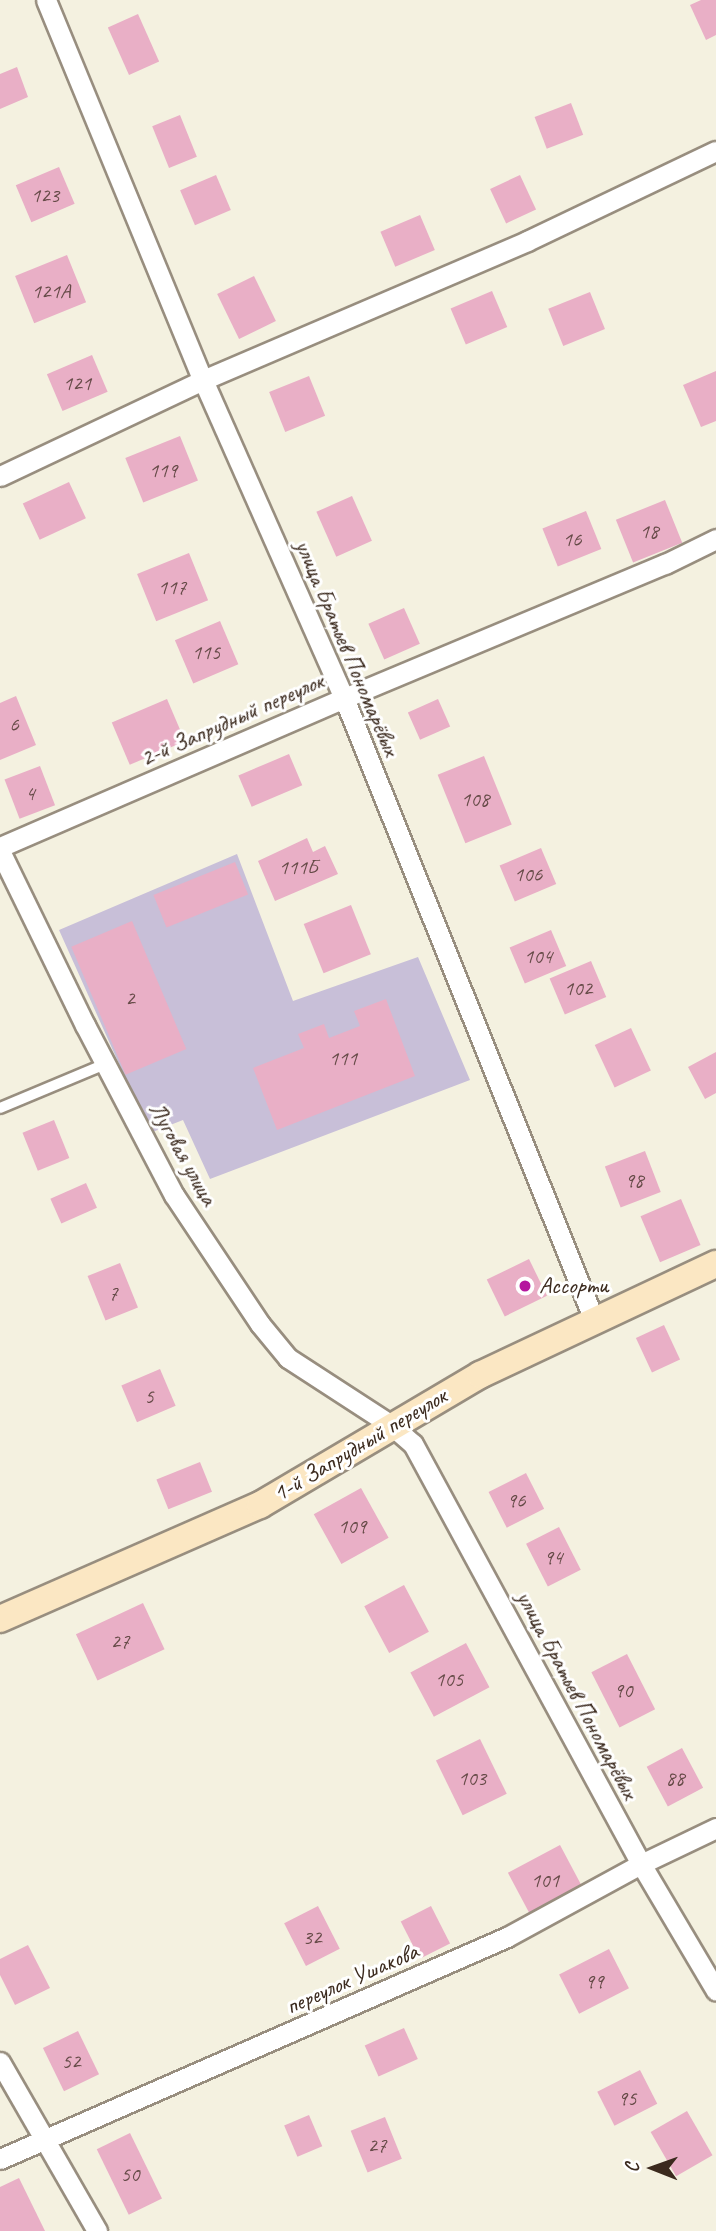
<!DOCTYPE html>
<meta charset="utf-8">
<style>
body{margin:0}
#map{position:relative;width:716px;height:2231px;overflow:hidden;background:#f4f1e0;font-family:Caveat,sans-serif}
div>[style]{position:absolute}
.industrial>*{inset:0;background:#c8bfd8}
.building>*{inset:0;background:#e9afc6;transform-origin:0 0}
.roads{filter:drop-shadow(2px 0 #988e7f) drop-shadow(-2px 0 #988e7f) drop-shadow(0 2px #988e7f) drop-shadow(0 -2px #988e7f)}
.lane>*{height:10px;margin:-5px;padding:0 5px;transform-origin:5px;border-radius:5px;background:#fff}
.street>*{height:19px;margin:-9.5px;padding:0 9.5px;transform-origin:9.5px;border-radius:9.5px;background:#fff}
.secondary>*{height:26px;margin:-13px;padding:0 13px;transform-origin:13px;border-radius:13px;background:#fbe7c3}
.dots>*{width:19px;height:19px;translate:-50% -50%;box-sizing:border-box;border:4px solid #fff;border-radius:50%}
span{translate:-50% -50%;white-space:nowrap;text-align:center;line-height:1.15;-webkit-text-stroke:6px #fff;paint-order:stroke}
.number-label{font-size:21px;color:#664b48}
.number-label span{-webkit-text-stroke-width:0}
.street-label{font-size:24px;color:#3b2a1e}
.poi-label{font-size:24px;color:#3b2a1e}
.left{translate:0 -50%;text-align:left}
.north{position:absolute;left:618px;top:2133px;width:70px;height:70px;-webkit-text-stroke:5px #fff;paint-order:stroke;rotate:271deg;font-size:19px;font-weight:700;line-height:28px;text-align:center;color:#3b2a1e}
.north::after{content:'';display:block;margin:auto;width:24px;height:32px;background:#3b2a1e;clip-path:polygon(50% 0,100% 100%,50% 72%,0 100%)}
</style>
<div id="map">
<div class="industrial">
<div style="clip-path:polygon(237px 854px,293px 1001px,418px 957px,470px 1080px,210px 1179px,183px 1120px,150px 1133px,59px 930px)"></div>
</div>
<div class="building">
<div style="clip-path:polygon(701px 0,716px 0,716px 35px,706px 40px,690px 5px)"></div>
<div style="left:138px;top:14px;width:52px;height:33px;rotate:66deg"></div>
<div style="clip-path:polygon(17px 67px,28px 97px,0 109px,0 74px)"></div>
<div style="left:571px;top:103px;width:34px;height:39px;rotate:69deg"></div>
<div style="left:180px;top:115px;width:45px;height:30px;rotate:68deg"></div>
<div style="left:59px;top:167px;width:40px;height:47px;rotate:67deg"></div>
<div style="left:216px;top:175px;width:38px;height:39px;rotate:67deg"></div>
<div style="left:520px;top:175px;width:38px;height:33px;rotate:65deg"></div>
<div style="left:420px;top:215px;width:38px;height:43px;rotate:67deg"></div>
<div style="left:67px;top:255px;width:51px;height:56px;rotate:68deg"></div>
<div style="left:254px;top:276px;width:50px;height:41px;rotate:64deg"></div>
<div style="left:492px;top:291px;width:39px;height:45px;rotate:67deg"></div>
<div style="left:590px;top:292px;width:40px;height:45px;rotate:68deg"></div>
<div style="left:92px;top:355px;width:40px;height:49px;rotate:67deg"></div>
<div style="clip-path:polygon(716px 371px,716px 421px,701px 427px,683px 385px)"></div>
<div style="left:309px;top:376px;width:43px;height:43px;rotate:68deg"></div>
<div style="left:180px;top:436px;width:48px;height:59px;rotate:68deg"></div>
<div style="left:69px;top:482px;width:40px;height:51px;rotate:65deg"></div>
<div style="left:352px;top:496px;width:49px;height:39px;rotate:66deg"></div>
<div style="left:665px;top:500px;width:46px;height:53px;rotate:68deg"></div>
<div style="left:586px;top:511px;width:41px;height:47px;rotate:68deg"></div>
<div style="left:189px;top:553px;width:51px;height:56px;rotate:68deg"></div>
<div style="left:404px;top:608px;width:39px;height:39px;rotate:66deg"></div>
<div style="left:220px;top:621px;width:47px;height:49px;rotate:67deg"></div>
<div style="clip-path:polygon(16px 696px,36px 745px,0 760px,0 703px)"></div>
<div style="left:167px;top:699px;width:46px;height:60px;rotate:67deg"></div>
<div style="left:438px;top:699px;width:30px;height:33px;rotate:66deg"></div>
<div style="left:289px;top:754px;width:34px;height:55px;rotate:67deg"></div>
<div style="left:484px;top:756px;width:74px;height:50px;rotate:68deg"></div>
<div style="left:40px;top:766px;width:42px;height:38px;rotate:69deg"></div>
<div style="clip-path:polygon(307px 838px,313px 852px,325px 846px,338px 874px,275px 901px,258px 861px)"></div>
<div style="left:541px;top:848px;width:39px;height:45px;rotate:67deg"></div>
<div style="left:235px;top:862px;width:35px;height:88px;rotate:68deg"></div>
<div style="left:351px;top:905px;width:53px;height:51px;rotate:68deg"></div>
<div style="left:132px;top:921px;width:139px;height:66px;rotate:67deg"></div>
<div style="left:551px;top:930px;width:39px;height:45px;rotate:67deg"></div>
<div style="left:591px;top:961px;width:39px;height:45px;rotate:67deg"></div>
<div style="clip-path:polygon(386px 999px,415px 1076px,277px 1130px,253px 1068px,304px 1048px,298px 1034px,324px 1024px,329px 1038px,360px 1026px,354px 1011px)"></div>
<div style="left:631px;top:1028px;width:47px;height:40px;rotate:65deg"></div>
<div style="clip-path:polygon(716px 1052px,716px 1093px,705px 1099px,688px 1067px)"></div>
<div style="left:54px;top:1120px;width:41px;height:34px;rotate:68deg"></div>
<div style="left:645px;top:1151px;width:44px;height:43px;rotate:69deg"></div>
<div style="left:86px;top:1183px;width:27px;height:39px;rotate:66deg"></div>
<div style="left:681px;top:1199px;width:50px;height:44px;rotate:67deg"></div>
<div style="left:529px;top:1259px;width:41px;height:47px;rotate:64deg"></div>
<div style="left:120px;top:1263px;width:48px;height:35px;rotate:68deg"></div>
<div style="left:664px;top:1325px;width:38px;height:31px;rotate:65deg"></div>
<div style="left:160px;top:1369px;width:40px;height:42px;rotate:67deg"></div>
<div style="left:200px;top:1462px;width:32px;height:47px;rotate:68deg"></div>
<div style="left:526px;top:1473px;width:40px;height:42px;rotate:63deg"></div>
<div style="left:361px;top:1488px;width:57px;height:54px;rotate:61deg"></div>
<div style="left:559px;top:1527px;width:48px;height:37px;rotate:63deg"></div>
<div style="left:404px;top:1585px;width:53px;height:45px;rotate:62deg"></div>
<div style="left:143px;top:1603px;width:51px;height:74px;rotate:65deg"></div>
<div style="left:466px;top:1643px;width:50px;height:63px;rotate:62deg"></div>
<div style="left:627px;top:1654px;width:62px;height:40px;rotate:63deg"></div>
<div style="left:480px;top:1739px;width:61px;height:49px;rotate:64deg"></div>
<div style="left:682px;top:1748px;width:45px;height:40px;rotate:62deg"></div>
<div style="left:560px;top:1845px;width:47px;height:59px;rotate:62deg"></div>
<div style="left:318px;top:1906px;width:48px;height:38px;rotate:63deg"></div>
<div style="left:431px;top:1906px;width:42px;height:34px;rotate:63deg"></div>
<div style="clip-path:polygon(28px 1945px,50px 1988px,15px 2005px,0 1975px,0 1959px)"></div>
<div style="left:609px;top:1949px;width:44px;height:56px;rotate:63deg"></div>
<div style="left:404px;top:2028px;width:34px;height:43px;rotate:66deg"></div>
<div style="left:78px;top:2031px;width:48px;height:39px;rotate:64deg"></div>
<div style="left:640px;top:2070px;width:38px;height:48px;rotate:63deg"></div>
<div style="left:687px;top:2111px;width:51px;height:42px;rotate:60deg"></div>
<div style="left:309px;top:2115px;width:34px;height:27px;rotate:67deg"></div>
<div style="left:385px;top:2117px;width:45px;height:37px;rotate:68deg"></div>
<div style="left:130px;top:2133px;width:73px;height:37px;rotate:64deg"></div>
<div style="clip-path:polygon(19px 2178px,45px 2231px,0 2231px,0 2187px)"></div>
</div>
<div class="roads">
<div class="lane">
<div style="left:0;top:1108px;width:114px;rotate:-22.7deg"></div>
</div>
<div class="street">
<div style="left:46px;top:0;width:411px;rotate:67.6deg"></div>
<div style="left:203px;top:380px;width:348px;rotate:66.1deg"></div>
<div style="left:344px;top:698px;width:670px;rotate:68.1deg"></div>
<div style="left:0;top:476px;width:225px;rotate:-25.3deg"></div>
<div style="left:203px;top:380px;width:353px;rotate:-23.2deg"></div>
<div style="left:527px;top:241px;width:209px;rotate:-25.5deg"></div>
<div style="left:0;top:847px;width:375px;rotate:-23.4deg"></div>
<div style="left:344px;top:698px;width:348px;rotate:-22.7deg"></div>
<div style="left:665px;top:564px;width:57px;rotate:-26.1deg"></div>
<div style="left:0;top:851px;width:194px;rotate:64deg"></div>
<div style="left:85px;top:1025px;width:192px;rotate:62.4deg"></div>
<div style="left:174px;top:1195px;width:155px;rotate:56.3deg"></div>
<div style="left:260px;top:1324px;width:44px;rotate:50.5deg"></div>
<div style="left:288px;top:1358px;width:123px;rotate:33deg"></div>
<div style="left:391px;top:1425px;width:29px;rotate:41deg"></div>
<div style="left:413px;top:1444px;width:478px;rotate:61.5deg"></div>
<div style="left:641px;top:1864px;width:147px;rotate:59.4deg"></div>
<div style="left:0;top:2062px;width:195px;rotate:60.1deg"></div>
<div style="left:0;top:2159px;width:553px;rotate:-23.65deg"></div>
<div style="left:507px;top:1937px;width:153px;rotate:-28.6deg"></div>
<div style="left:641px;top:1864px;width:83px;rotate:-25.6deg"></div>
</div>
<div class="secondary">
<div style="left:0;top:1619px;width:284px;rotate:-23.7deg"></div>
<div style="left:260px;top:1505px;width:256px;rotate:-30.6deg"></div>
<div style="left:480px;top:1375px;width:261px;rotate:-25.2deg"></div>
</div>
</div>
<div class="dots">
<div style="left:525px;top:1286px;background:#b5179e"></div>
</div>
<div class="number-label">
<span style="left:45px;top:195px">123</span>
<span style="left:51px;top:291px">121А</span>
<span style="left:77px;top:383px">121</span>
<span style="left:163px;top:470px">119</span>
<span style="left:649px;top:531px">18</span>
<span style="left:572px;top:539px">16</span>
<span style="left:172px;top:587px">117</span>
<span style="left:206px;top:652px">115</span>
<span style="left:14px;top:724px">6</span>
<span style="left:30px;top:793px">4</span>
<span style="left:475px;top:799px">108</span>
<span style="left:298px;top:867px">111Б</span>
<span style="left:528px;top:874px">106</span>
<span style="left:538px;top:956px">104</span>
<span style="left:578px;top:988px">102</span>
<span style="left:130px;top:998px">2</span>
<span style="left:343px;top:1058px">111</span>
<span style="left:634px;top:1180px">98</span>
<span style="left:113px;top:1293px">7</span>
<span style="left:149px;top:1396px">5</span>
<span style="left:516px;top:1500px">96</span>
<span style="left:352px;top:1526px">109</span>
<span style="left:553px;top:1557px">94</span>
<span style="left:120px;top:1641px">27</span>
<span style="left:449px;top:1679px">105</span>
<span style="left:623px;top:1690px">90</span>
<span style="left:472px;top:1778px">103</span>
<span style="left:675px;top:1778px">88</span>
<span style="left:545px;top:1880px">101</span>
<span style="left:312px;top:1937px">32</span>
<span style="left:594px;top:1981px">99</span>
<span style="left:71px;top:2061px">52</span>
<span style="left:627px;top:2098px">95</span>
<span style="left:377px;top:2145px">27</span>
<span style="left:130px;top:2174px">50</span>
</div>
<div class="street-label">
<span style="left:347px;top:648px;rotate:67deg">улица Братьев Пономарёвых</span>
<span style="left:232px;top:720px;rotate:-24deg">2-й Запрудный переулок</span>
<span style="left:183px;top:1154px;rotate:61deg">Луговая улица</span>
<span style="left:360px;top:1445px;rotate:-31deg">1-й Запрудный переулок</span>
<span style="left:577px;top:1695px;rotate:62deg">улица Братьев Пономарёвых</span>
<span style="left:352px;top:1979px;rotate:-24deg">переулок Ушакова</span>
</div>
<div class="poi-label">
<span class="left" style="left:539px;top:1286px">Ассорти</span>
</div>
<div class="north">С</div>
</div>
